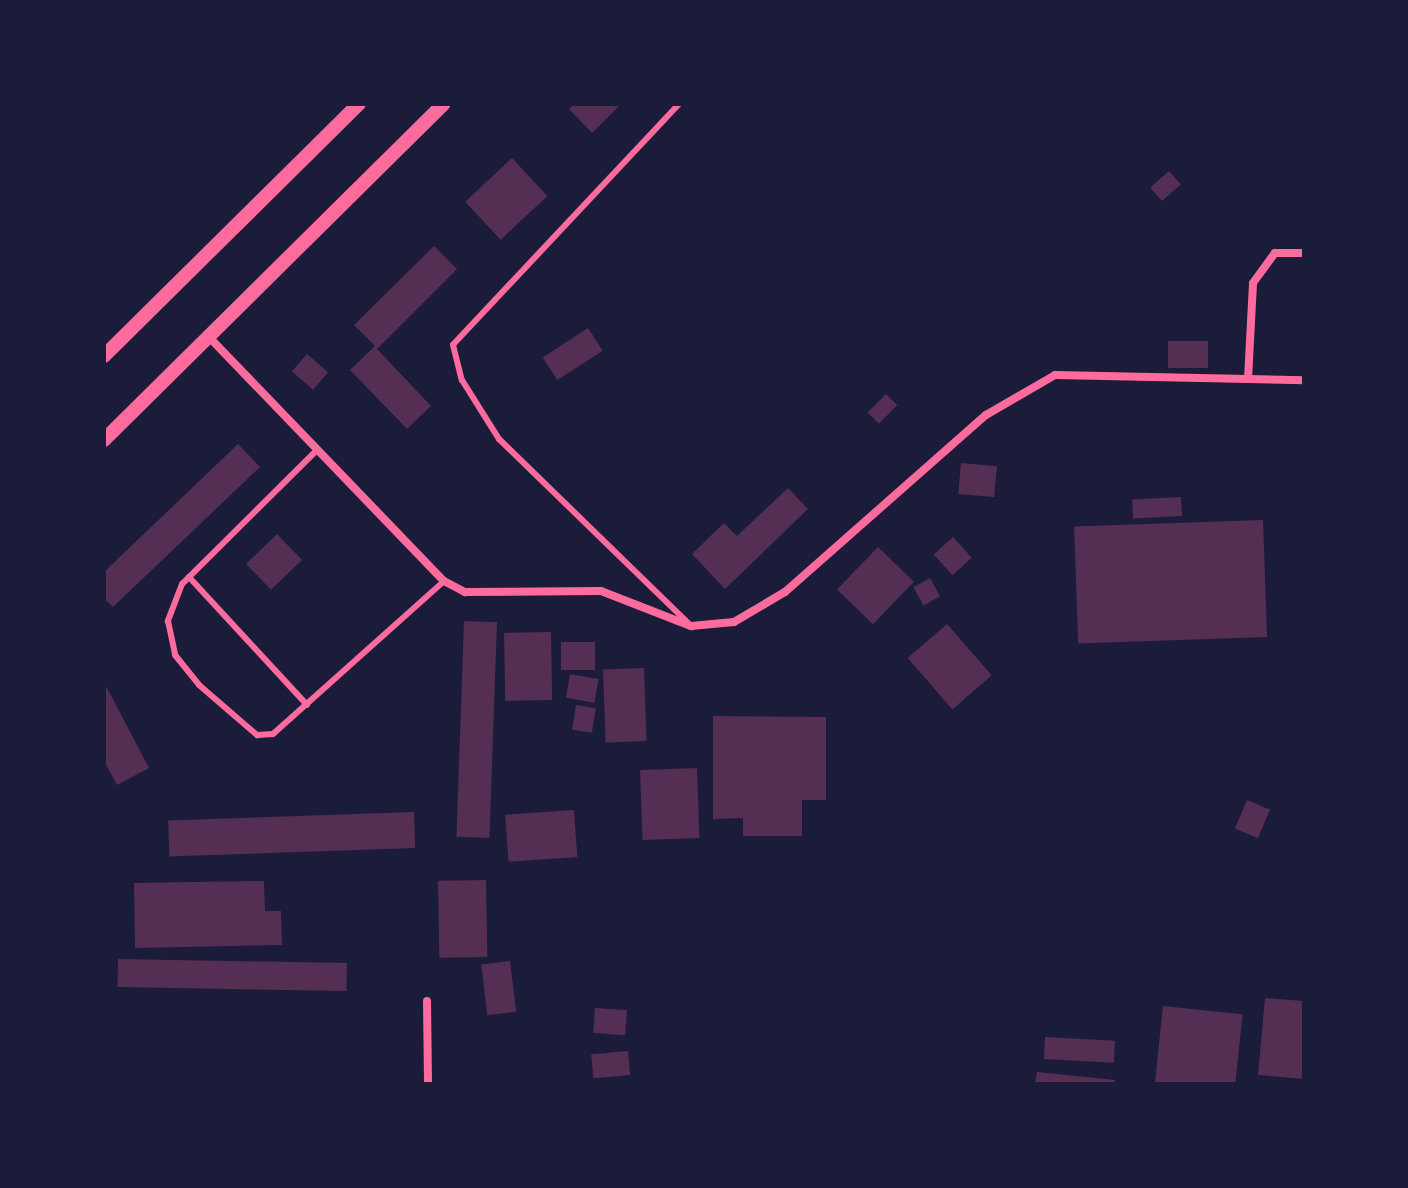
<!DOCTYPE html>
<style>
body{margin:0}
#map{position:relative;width:1408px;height:1188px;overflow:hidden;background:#1b1b3a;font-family:"Fira Sans Condensed",sans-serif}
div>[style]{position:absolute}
.building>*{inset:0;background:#542f53;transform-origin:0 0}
.service>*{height:6px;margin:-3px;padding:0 3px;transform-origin:3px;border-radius:3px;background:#ff6b9d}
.minor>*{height:8px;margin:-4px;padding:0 4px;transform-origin:4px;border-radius:4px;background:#ff6b9d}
.tertiary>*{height:14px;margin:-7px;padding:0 7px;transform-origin:7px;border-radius:7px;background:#ff6b9d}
span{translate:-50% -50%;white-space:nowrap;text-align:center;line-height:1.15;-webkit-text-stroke:7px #1b1b3a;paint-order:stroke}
.frame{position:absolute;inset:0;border:106px solid #1b1b3a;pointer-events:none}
</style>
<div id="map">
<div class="building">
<div style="clip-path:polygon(574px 104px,621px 104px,592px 133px,569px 109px)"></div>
<div style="left:512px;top:158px;width:52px;height:64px;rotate:47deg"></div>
<div style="left:1169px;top:171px;width:18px;height:25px;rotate:49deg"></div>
<div style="clip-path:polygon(434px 246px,457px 269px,377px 349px,431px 406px,407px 429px,350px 370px,375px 346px,354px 325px)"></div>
<div style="left:588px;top:328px;width:27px;height:54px;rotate:57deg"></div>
<div style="left:1168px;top:341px;width:40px;height:27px"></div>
<div style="left:307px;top:354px;width:28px;height:23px;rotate:41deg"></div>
<div style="left:886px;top:394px;width:16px;height:26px;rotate:45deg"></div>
<div style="clip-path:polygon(238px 444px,260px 467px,113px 607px,104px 598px,104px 572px)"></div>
<div style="left:961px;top:463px;width:36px;height:31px;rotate:5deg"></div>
<div style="clip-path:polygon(788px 488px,808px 509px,725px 589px,692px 554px,724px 523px,737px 536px)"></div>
<div style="left:1181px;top:497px;width:19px;height:49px;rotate:87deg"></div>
<div style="left:1263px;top:520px;width:117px;height:189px;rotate:88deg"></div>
<div style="left:277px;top:534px;width:36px;height:43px;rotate:46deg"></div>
<div style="left:953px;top:537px;width:28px;height:26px;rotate:48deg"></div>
<div style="left:878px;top:547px;width:50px;height:59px;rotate:44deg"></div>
<div style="left:930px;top:578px;width:21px;height:19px;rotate:61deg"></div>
<div style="left:464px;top:621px;width:33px;height:216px;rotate:2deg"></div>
<div style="left:947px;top:624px;width:68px;height:52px;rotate:49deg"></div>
<div style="left:551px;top:632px;width:68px;height:47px;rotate:89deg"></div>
<div style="left:561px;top:642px;width:34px;height:28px"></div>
<div style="left:644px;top:668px;width:73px;height:41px;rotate:88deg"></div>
<div style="left:570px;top:674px;width:29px;height:24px;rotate:10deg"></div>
<div style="clip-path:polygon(104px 682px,149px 768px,117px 785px,104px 761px)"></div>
<div style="left:576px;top:705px;width:20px;height:25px;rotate:9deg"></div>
<div style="clip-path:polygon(713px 716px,826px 717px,826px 800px,802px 800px,802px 836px,743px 836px,743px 818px,713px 819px)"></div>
<div style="left:697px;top:768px;width:70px;height:57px;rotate:88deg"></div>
<div style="left:1247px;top:800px;width:25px;height:31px;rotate:23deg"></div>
<div style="left:574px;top:810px;width:47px;height:69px;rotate:86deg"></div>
<div style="left:414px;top:812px;width:36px;height:246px;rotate:88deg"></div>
<div style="left:486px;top:880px;width:77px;height:48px;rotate:89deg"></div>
<div style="clip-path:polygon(264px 881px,265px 911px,281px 911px,282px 945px,135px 948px,134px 883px)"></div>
<div style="left:118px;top:959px;width:229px;height:28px;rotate:1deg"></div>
<div style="left:510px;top:961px;width:51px;height:29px;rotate:83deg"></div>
<div style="clip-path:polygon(1265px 998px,1304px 1001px,1304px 1079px,1258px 1075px)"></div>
<div style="left:1163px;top:1006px;width:80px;height:79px;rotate:6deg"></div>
<div style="left:595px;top:1008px;width:32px;height:25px;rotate:4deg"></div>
<div style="left:1045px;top:1037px;width:70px;height:22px;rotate:3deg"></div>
<div style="left:628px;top:1051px;width:24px;height:37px;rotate:85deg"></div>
<div style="clip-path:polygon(1037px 1072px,1115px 1080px,1115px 1084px,1035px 1084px)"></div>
</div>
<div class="service">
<div style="left:679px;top:104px;width:330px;rotate:133.2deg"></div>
<div style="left:453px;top:345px;width:36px;rotate:76deg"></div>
<div style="left:462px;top:380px;width:70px;rotate:57.9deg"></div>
<div style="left:499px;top:439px;width:264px;rotate:44.2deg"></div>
<div style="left:317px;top:450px;width:190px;rotate:135.2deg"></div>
<div style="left:182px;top:584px;width:40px;rotate:111deg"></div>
<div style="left:168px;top:621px;width:35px;rotate:78deg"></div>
<div style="left:175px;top:655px;width:38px;rotate:51deg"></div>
<div style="left:199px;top:685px;width:77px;rotate:40.8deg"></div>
<div style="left:257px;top:735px;width:16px;rotate:-4deg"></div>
<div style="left:273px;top:734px;width:229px;rotate:-41.8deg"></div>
<div style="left:189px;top:577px;width:174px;rotate:47.3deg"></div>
</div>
<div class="minor">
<div style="left:208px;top:336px;width:340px;rotate:46.1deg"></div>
<div style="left:444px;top:581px;width:24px;rotate:28deg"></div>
<div style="left:465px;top:592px;width:136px;rotate:-0.4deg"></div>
<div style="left:601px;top:591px;width:97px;rotate:21.3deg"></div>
<div style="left:691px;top:626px;width:43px;rotate:-5.3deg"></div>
<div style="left:734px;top:622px;width:59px;rotate:-30.5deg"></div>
<div style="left:785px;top:592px;width:268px;rotate:-41.4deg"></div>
<div style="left:986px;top:415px;width:80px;rotate:-30.1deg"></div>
<div style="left:1055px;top:375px;width:249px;rotate:1.2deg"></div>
<div style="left:1248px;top:379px;width:96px;rotate:-87deg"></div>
<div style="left:1253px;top:283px;width:37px;rotate:-54deg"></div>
<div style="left:1275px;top:253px;width:29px"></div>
<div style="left:427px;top:1001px;width:83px;rotate:89.3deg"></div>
</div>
<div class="tertiary">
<div style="left:104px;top:356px;width:359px;rotate:-44.7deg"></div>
<div style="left:104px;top:440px;width:478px;rotate:-44.7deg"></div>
</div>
<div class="frame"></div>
</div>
